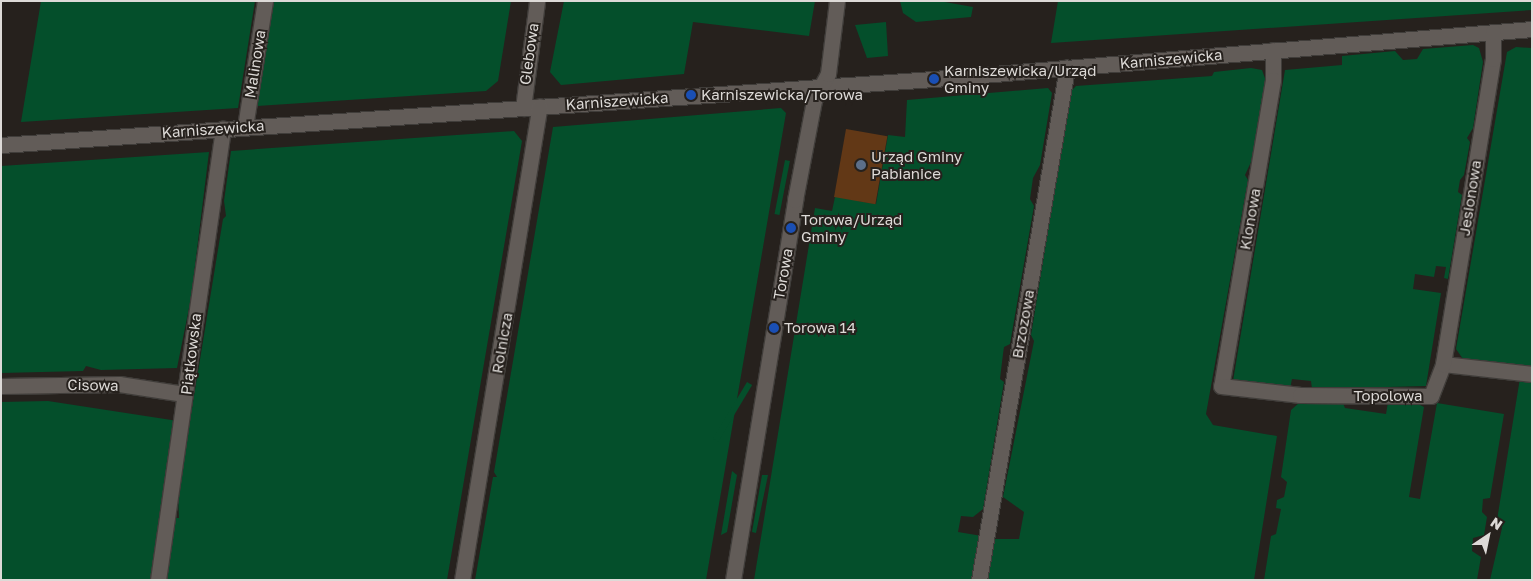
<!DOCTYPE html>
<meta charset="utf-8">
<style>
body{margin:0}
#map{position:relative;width:1533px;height:581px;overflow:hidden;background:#26211d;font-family:"Golos Text",sans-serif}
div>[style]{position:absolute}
.green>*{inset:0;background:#044f2b;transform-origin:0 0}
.building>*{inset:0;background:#623816;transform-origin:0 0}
.roads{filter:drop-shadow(1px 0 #403d3a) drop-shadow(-1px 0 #403d3a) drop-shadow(0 1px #403d3a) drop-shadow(0 -1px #403d3a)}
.minor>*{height:15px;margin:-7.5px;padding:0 7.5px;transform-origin:7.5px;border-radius:7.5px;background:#625c58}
.dots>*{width:14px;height:14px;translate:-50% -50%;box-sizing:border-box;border:2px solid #26211d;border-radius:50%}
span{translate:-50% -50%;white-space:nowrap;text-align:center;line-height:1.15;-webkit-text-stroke:4px #26211d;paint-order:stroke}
.street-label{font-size:15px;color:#dddad7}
.poi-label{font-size:15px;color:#dddad7}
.left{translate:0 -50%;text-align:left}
.frame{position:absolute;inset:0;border:2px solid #dddad7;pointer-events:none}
.north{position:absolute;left:1463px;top:511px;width:50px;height:50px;-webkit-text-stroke:4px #26211d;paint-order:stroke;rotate:34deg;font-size:14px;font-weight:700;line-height:20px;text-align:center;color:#dddad7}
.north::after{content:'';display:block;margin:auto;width:18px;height:22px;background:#dddad7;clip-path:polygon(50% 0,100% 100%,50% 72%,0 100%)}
</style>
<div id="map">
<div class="green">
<div style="clip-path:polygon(41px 1px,255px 1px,238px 108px,21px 122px)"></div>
<div style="clip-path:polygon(273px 1px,511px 1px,498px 81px,486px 91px,257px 106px)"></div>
<div style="clip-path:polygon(564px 1px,815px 1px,809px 36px,693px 22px,684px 74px,561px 85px,550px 72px)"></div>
<div style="clip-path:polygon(900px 1px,939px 1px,973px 7px,971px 17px,916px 22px,903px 13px)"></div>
<div style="clip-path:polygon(1058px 1px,1532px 1px,1532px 10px,1051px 43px)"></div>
<div style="clip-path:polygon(886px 22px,888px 56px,867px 58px,855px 25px)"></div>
<div style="clip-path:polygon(1473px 45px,1479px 48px,1483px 62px,1473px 128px,1467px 138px,1470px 142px,1464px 175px,1460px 180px,1458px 192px,1462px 195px,1448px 279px,1444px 278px,1446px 267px,1436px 266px,1434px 277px,1415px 274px,1414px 282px,1413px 289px,1441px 293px,1426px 386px,1312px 389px,1311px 381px,1292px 379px,1290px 389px,1233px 381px,1285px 70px,1342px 65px,1342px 56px,1395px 51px,1403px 60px,1417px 59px,1423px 49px)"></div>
<div style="clip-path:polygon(1516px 47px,1532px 48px,1532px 367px,1463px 359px,1456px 349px,1507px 52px)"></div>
<div style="clip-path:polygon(1251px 68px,1262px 70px,1266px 81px,1251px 162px,1245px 175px,1248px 180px,1206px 414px,1213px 425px,1277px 436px,1254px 580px,986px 580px,993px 539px,1019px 539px,1024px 512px,1003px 497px,1034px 341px,1031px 335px,1071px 91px,1076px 86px,1212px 76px,1214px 72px)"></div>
<div style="clip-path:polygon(1048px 88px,1052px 93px,1040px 165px,1033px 178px,1030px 199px,1034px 206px,1010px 344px,1004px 347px,1003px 354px,1000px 379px,1004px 382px,983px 509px,973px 517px,961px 516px,958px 532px,982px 536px,975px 580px,754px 580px,815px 208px,832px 211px,835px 197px,858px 197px,858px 201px,876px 204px,888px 135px,905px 137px,907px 100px)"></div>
<div style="clip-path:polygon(781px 108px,786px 113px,706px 580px,475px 580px,493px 477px,497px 477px,494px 472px,553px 127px)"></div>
<div style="clip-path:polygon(514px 131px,522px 141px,447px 580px,165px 580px,175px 518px,179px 518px,178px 494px,223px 219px,226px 216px,224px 201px,231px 151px)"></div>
<div style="clip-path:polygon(209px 152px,191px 298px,177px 368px,101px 370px,86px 366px,83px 371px,1px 373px,1px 166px)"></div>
<div style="left:785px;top:160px;width:5px;height:55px;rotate:11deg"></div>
<div style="clip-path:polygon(1520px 378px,1532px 378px,1532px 580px,1490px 580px,1502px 528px,1497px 520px)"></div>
<div style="left:747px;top:382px;width:6px;height:66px;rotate:31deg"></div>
<div style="clip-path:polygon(48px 401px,178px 421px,152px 580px,1px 580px,1px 402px)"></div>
<div style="clip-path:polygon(1388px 402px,1414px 402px,1424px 407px,1409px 497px,1420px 499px,1437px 403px,1504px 414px,1490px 498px,1483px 499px,1482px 512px,1487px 517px,1484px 535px,1473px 538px,1472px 551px,1481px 557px,1477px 580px,1264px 580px,1271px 536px,1276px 534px,1281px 509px,1276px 508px,1277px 500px,1284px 497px,1287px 482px,1281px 477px,1291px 410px,1299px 403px,1343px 403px,1345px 408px,1386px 414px)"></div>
<div style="clip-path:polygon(732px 471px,737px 475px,727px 532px,721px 535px)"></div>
<div style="clip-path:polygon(762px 475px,768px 475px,756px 533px,752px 532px)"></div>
</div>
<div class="building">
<div style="left:846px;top:129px;width:42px;height:69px;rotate:10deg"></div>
</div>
<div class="roads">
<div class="minor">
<div style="left:1273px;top:50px;width:30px;rotate:90deg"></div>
<div style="left:1273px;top:80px;width:310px;rotate:99.6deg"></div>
<div style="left:1221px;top:386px;width:80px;rotate:6.5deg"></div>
<div style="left:1300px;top:395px;width:131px;rotate:0.4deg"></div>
<div style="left:1431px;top:396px;width:34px;rotate:-69deg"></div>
<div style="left:1443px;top:364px;width:90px;rotate:6.4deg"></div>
<div style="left:523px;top:108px;width:108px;rotate:-82.5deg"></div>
<div style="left:245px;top:127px;width:128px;rotate:-81deg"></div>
<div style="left:1px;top:145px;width:935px;rotate:-4.05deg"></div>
<div style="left:934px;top:79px;width:600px;rotate:-4.78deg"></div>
<div style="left:1443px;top:364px;width:309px;rotate:-80.7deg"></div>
<div style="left:1493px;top:59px;width:27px;rotate:-90deg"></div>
<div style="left:1px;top:386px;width:118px;rotate:-1deg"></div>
<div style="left:119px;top:384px;width:66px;rotate:8.7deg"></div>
<div style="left:158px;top:580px;width:456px;rotate:-81.8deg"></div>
<div style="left:462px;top:580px;width:480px;rotate:-80.7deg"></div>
<div style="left:733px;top:580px;width:385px;rotate:-80.7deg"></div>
<div style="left:795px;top:200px;width:102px;rotate:-79.2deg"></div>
<div style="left:814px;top:100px;width:30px;rotate:-62deg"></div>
<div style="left:828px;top:74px;width:74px;rotate:-83deg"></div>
<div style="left:979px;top:580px;width:520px;rotate:-80.25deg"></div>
</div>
</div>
<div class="dots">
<div style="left:934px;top:79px;background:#1a4fb4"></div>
<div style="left:691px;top:95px;background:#1a4fb4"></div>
<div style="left:861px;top:165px;background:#5c6f8a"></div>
<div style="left:791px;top:228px;background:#1a4fb4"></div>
<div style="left:774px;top:328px;background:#1a4fb4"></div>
</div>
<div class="street-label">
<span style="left:529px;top:54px;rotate:-82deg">Glebowa</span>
<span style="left:1171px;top:59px;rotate:-5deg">Karniszewicka</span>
<span style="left:255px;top:64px;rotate:-81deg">Malinowa</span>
<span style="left:617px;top:101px;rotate:-4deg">Karniszewicka</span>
<span style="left:213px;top:129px;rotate:-4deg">Karniszewicka</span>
<span style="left:1470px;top:198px;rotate:-81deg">Jesionowa</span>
<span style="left:1250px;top:219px;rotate:-80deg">Klonowa</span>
<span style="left:783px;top:274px;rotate:-80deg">Torowa</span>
<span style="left:1023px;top:324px;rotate:-80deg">Brzozowa</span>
<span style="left:502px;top:343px;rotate:-80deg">Rolnicza</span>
<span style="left:191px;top:354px;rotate:-83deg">Piątkowska</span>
<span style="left:93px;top:385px;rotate:1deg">Cisowa</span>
<span style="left:1388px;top:396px">Topolowa</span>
</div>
<div class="poi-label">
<span class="left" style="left:944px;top:79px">Karniszewicka/Urząd<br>Gminy</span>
<span class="left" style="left:701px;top:95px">Karniszewicka/Torowa</span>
<span class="left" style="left:871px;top:165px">Urząd Gminy<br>Pabianice</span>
<span class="left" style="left:801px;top:228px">Torowa/Urząd<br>Gminy</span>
<span class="left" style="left:784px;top:328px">Torowa 14</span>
</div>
<div class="frame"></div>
<div class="north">N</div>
</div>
